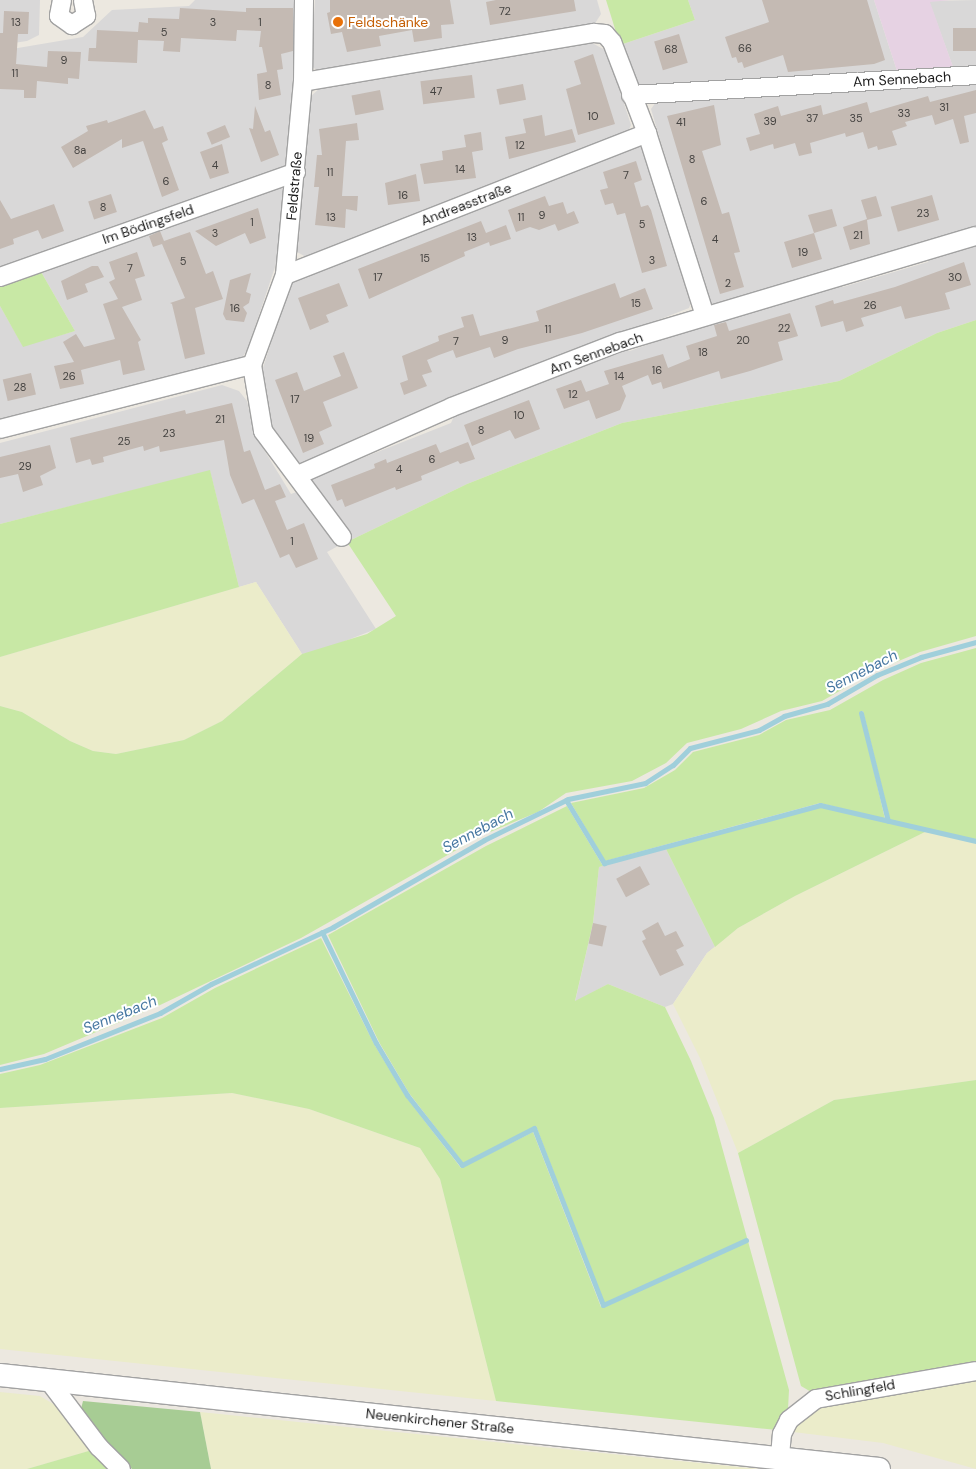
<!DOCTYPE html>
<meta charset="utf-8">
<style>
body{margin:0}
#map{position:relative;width:976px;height:1469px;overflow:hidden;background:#ece8e0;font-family:"DM Sans",sans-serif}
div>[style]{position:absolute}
.residential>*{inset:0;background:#d9d8d8}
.industrial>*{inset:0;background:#e6d2e3}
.farmland>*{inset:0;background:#ebecca}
.grass>*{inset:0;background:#c8e8a5}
.forest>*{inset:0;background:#a7cc94}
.stream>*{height:5px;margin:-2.5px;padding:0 2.5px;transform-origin:2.5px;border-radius:2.5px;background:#a0cfdb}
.building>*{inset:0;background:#c4bab3;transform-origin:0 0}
.roads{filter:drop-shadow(1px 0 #a2a2a2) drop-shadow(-1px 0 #a2a2a2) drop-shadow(0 1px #a2a2a2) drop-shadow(0 -1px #a2a2a2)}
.minor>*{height:18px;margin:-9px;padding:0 9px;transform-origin:9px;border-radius:9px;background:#fff}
.tertiary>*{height:22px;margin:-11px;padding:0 11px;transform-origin:11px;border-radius:11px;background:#fff}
.dots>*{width:14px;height:14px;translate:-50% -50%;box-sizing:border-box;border:2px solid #fff;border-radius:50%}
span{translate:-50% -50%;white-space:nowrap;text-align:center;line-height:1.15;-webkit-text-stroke:4px #fff;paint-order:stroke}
.number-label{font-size:11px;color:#454341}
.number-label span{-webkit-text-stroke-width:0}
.food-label{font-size:14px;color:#c56008}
.left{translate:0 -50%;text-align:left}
.street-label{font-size:14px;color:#1b1b1b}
.water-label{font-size:15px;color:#4677a1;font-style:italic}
</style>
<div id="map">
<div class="residential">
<div style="clip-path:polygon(0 0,40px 0,39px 35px,27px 41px,0 45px)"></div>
<div style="clip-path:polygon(195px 0,299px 0,287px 163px,283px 170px,0 270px,0 51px,83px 37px,112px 10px,189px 6px)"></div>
<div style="clip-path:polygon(315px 0,597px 0,601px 14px,594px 25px,318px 71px,311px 66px)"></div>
<div style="clip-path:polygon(688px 0,874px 0,897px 71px,634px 88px,620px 45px,695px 20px)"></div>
<div style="clip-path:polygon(976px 0,976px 65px,953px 67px,929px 1px)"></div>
<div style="clip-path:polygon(592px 43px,607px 51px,631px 125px,627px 134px,308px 258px,297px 252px,310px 97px,320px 88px)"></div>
<div style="clip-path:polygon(976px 80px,976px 228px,715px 305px,708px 302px,651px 109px,656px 102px)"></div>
<div style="clip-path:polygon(640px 144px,647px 147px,692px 300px,689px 308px,362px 435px,357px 444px,305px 465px,296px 462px,273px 428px,262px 371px,289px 286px,296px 278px)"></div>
<div style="clip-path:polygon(281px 185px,285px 188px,276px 264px,248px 348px,242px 358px,58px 408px,56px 404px,0 419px,0 306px,23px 346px,75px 331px,40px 270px)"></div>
<div style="clip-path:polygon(976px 243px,976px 320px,937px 333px,839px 381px,622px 423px,467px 484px,351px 540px,311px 483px,314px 477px,451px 423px,455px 414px,623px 348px,630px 351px,713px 321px,837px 284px,843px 287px,928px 262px,932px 256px)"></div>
<div style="clip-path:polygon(222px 385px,239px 391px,247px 401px,255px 435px,291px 494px,302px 490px,340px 545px,327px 552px,376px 629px,322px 650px,302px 654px,256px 582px,239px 587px,210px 471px,0 524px,0 443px)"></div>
<div style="clip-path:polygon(666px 849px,715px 947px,707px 953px,673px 1004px,665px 1007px,608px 984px,575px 1002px,593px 923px,599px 867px)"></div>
</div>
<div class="industrial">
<div style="clip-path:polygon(874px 0,951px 0,930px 2px,953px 67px,897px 71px)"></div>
</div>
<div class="farmland">
<div style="clip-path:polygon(256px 582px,302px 654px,222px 721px,184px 740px,116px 754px,93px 751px,70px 741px,22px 712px,0 706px,0 657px)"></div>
<div style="clip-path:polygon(927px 831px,976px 842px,976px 1080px,834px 1100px,738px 1153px,700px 1058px,673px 1004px,707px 953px,738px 928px,795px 896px)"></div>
<div style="clip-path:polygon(232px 1093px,309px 1109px,420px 1148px,440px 1179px,496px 1401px,0 1349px,0 1108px)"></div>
<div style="clip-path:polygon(976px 1378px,976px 1469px,883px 1443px,793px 1432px,799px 1421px,815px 1407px)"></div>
<div style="clip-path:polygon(0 1392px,40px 1396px,55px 1405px,92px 1450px,27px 1469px,0 1469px)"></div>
<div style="clip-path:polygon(200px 1412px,759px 1469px,211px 1469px)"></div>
</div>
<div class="grass">
<div style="clip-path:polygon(606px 0,688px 0,695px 20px,620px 45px)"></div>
<div style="clip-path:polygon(40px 270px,75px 331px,23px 347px,0 306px,0 284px)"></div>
<div style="clip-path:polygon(976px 320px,976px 636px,920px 652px,875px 671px,822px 701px,781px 711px,741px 729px,687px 743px,666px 763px,632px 781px,566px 793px,538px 812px,483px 835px,301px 938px,158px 1006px,44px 1054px,0 1065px,0 706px,22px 712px,70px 741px,93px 751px,116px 754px,184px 740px,222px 721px,302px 654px,367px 634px,396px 616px,347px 542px,351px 540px,467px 484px,622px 423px,839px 381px,937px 333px)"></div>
<div style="clip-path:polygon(210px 470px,239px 587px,0 657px,0 524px)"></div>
<div style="clip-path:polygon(976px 648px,976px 840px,890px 820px,863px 711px,860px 712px,885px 819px,820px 803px,605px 861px,571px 803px,644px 788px,675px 770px,693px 752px,759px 735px,786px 720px,830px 710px,883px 680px,921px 663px)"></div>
<div style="clip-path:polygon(567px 806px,603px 866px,599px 867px,593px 923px,575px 1001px,608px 984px,665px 1007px,691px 1061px,714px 1118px,789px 1390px,788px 1409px,777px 1430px,496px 1401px,440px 1179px,420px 1148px,309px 1109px,232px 1093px,0 1108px,0 1074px,40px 1065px,162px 1018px,215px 988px,321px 938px,374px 1044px,406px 1097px,461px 1168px,533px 1132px,601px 1307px,605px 1306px,536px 1126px,463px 1163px,409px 1093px,379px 1042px,328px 935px,486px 846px)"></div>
<div style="clip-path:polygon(820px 807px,927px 831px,795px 896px,738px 928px,715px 947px,666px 849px)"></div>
<div style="clip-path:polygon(976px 1080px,976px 1365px,834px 1386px,813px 1393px,801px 1386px,738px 1153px,834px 1100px)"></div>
<div style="clip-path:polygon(92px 1450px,111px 1469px,27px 1469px)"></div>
</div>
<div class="forest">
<div style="clip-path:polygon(83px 1401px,200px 1412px,211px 1469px,132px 1469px,102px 1440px,81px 1409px)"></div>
</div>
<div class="stream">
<div style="left:861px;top:713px;width:111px;rotate:76deg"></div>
<div style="left:566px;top:800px;width:74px;rotate:58.9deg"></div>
<div style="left:604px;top:863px;width:224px;rotate:-15deg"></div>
<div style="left:820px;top:805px;width:160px;rotate:13deg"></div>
<div style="left:322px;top:932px;width:123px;rotate:64.1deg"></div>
<div style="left:376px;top:1043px;width:61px;rotate:59.2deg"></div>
<div style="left:407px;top:1095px;width:89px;rotate:51.8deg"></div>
<div style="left:462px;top:1165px;width:81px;rotate:-27.2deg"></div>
<div style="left:534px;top:1128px;width:190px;rotate:68.7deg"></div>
<div style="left:603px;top:1305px;width:157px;rotate:-24.4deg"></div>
<div style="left:0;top:1069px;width:46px;rotate:-12.5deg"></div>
<div style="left:45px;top:1059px;width:124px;rotate:-21.8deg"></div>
<div style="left:160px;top:1013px;width:59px;rotate:-29.6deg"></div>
<div style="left:211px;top:984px;width:135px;rotate:-25deg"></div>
<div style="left:333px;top:927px;width:174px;rotate:-29.9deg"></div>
<div style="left:484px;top:840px;width:93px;rotate:-26deg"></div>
<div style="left:568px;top:799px;width:79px;rotate:-11.7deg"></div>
<div style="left:645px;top:783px;width:33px;rotate:-33deg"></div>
<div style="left:673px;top:765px;width:24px;rotate:-45deg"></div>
<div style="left:690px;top:748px;width:71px;rotate:-14.6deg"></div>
<div style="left:759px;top:730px;width:29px;rotate:-29deg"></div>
<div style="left:784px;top:716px;width:45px;rotate:-15.6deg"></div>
<div style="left:827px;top:704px;width:58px;rotate:-30.1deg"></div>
<div style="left:877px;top:675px;width:48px;rotate:-22.2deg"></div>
<div style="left:921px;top:657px;width:57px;rotate:-15.3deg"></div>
</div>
<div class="building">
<div style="clip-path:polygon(330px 0,450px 0,454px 24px,441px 25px,442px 38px,414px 42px,412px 30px,379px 36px,381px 46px,347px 52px,342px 32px,331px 34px,327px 13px,330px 12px)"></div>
<div style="clip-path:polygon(496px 0,574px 0,576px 11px,490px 25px,486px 2px)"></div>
<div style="clip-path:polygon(762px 0,867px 0,885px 60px,874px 64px,788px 72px,783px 55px,744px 68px,742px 62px,738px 63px,736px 57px,732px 58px,725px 37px,769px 22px)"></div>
<div style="clip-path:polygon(180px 8px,246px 12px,246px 8px,293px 8px,293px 51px,281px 54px,283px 69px,277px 70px,281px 95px,259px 100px,257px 74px,267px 72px,262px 47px,259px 47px,261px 31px,237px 30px,236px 41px,181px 38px,180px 52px,163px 51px,164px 41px,138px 40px,137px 63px,88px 61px,89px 48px,96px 48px,97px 30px,138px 32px,139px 22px,148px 23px,148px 18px,179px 19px)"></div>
<div style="clip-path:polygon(4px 11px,29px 12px,28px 34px,18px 34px,16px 64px,47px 67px,48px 51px,81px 52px,79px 79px,68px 78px,68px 84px,37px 81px,36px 98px,24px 98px,24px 90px,0 89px,0 33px,3px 33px)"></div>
<div style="left:976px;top:28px;width:23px;height:23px;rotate:90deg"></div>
<div style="left:679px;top:34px;width:30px;height:26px;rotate:73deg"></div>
<div style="clip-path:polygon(593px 54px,615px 124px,578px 135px,566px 89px,581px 84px,574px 61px)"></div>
<div style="left:472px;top:75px;width:23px;height:52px;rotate:83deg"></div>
<div style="left:523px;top:84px;width:16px;height:27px;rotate:79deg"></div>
<div style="left:380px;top:90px;width:20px;height:29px;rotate:79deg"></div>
<div style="clip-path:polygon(976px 90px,976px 113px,964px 116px,969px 142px,960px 144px,953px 119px,935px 125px,932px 115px,905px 122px,907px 126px,892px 131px,897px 145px,878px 150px,877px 146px,868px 149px,863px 132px,846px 137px,845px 133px,810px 143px,812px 153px,799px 156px,795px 143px,774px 149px,773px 144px,750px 151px,746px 138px,760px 134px,754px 114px,778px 106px,781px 116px,821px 105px,823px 115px,867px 102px,870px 113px,928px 96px,930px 102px)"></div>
<div style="clip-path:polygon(714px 105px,721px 145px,702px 151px,722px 214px,729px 212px,740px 252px,734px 253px,744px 287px,720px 294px,667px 116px)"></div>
<div style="clip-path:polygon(255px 106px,265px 132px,270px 130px,279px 155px,261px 162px,249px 128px,253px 129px)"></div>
<div style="clip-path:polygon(145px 110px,154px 129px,163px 126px,168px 140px,162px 143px,179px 190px,162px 197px,143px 141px,122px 148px,122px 139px,73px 168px,61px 147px,88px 131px,86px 126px,107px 120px,108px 123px)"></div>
<div style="clip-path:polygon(542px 115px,545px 136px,572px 129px,576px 142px,509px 159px,505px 137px,526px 133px,523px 119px)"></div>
<div style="clip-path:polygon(357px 123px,359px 140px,346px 141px,342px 196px,358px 196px,357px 211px,346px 209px,345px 228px,315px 225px,319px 187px,314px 187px,317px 155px,322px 155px,319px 129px)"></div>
<div style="left:225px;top:125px;width:13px;height:20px;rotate:67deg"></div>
<div style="clip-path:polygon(481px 132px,483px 150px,472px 152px,476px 178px,424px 184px,420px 164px,443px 160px,442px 151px,466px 147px,464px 135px)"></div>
<div style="clip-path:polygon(222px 144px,229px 173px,210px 179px,200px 152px)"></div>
<div style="clip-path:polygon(636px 161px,642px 180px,634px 183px,641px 207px,648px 205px,651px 210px,667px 266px,642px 273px,625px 213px,617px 215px,613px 203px,605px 205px,600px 190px,608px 188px,603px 172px)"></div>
<div style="clip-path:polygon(416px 174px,420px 201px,388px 205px,385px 183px)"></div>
<div style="left:111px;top:194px;width:19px;height:24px;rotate:72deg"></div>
<div style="left:932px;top:195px;width:26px;height:43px;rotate:74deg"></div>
<div style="clip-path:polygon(545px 196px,549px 206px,563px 202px,567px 214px,574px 211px,579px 223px,558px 231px,555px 224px,539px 230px,530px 227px,516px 232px,508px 210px)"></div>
<div style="clip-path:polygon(876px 196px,882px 216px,867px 220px,870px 244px,850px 250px,843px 227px,867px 219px,861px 200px)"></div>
<div style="clip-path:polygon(0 200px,11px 219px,54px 204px,64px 231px,42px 239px,38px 230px,13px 239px,14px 244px,0 249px)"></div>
<div style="clip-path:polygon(258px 208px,266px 238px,250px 244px,245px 233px,216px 246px,195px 231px)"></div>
<div style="clip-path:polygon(832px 209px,837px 226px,814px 233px,822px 259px,792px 268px,784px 242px,814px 233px,808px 215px)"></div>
<div style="clip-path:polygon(481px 221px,486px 233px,506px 225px,511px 239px,490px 246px,489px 242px,464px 252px,465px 256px,369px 299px,358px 269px)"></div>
<div style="clip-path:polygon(160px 231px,164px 241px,190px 232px,206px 274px,213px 271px,223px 299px,195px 308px,205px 354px,185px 359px,172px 304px,170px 303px,185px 298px,162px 244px,153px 247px,149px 236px)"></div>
<div style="clip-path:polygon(137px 252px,145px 276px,135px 279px,142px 300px,122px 307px,141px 340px,138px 342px,145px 370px,123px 375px,120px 360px,81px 370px,84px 384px,60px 389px,54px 366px,74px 362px,63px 342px,76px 334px,84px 347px,115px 339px,103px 304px,118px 299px,109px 282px,115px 279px,109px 262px)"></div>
<div style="clip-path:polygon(964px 262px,971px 285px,945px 293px,950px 309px,905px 319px,901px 306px,861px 318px,864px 326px,846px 332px,843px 321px,821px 327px,815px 306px,833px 300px,834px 304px,895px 287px)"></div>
<div style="clip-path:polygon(92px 266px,98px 266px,104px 277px,85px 284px,88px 292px,67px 300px,61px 281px)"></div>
<div style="clip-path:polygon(251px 273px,246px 292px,251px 294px,249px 303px,243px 307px,247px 313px,244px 322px,226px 320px,223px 314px,230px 280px)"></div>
<div style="clip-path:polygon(339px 283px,348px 306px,326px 315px,329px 322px,310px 330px,298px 298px)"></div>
<div style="clip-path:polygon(615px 283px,620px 298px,645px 288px,653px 309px,582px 333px,518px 349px,494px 358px,490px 347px,456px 358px,453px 350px,439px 355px,427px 360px,432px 372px,422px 375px,427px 386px,404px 395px,400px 383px,408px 380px,402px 356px,439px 341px,438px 336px,464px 327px,461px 317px,473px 314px,480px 336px,539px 321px,536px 311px)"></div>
<div style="clip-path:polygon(790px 313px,798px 336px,778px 342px,783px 360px,750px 371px,721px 379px,719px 371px,663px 389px,661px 382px,652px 385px,648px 375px,622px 386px,626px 396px,620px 410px,596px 419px,589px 400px,564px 409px,556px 389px,581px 380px,586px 392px,609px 384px,604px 371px,663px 354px,668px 368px,690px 359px,686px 346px,717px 336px,714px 325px,726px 322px,729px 331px)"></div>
<div style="clip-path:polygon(344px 352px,358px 388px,323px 402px,332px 426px,319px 432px,324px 444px,303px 453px,275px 380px,297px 372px,304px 391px,341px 376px,333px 356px)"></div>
<div style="left:31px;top:373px;width:22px;height:29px;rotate:77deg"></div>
<div style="clip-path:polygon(529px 400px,540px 429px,515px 439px,510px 430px,472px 446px,464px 425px)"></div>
<div style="clip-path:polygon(232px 403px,244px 452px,250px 450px,265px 490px,280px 484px,286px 497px,275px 501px,287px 530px,304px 523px,318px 559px,296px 568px,289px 554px,280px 558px,254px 499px,242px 504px,230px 475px,224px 440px,160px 452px,159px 446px,144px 451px,143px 446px,103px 457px,104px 462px,92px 465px,90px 459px,76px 463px,70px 438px,185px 410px,186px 414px)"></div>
<div style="clip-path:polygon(468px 442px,475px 459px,460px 464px,458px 461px,421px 476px,422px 480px,396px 490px,395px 487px,345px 507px,342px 499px,337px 501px,331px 485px,375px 468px,374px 464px,386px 459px,387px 463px,436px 444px,440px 453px)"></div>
<div style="clip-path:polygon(50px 445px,56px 468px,40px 476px,43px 485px,23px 492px,18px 474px,0 478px,0 457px)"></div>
<div style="left:640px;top:866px;width:21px;height:27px;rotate:62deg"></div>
<div style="clip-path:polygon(658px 922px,665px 936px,676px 931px,684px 946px,676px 950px,684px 965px,660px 976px,642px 941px,646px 939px,642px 931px)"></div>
<div style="left:593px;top:923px;width:14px;height:21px;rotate:12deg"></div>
</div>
<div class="roads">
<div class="minor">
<div style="left:62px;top:0;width:16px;rotate:101deg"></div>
<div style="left:59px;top:16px;width:16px;rotate:35deg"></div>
<div style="left:72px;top:25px;width:17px;rotate:-33deg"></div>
<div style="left:86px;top:16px;width:16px;rotate:-101deg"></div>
<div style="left:303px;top:82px;width:295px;rotate:-9.6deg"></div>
<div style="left:594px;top:33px;width:11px;rotate:5deg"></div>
<div style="left:605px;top:34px;width:11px;rotate:49deg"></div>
<div style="left:612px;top:42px;width:97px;rotate:69deg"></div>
<div style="left:647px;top:133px;width:192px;rotate:72.4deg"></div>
<div style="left:631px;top:95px;width:346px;rotate:-3.3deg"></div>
<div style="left:285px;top:275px;width:389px;rotate:-21.4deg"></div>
<div style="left:0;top:277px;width:314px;rotate:-19.5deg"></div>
<div style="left:252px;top:365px;width:67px;rotate:80.5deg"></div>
<div style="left:263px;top:431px;width:132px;rotate:53.3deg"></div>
<div style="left:0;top:429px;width:260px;rotate:-14.3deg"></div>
<div style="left:252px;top:365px;width:96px;rotate:-69.9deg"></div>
<div style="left:285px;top:275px;width:194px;rotate:-84.7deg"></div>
<div style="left:303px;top:82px;width:82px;rotate:-89.3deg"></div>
<div style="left:298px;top:475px;width:168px;rotate:-23.8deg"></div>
<div style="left:452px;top:407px;width:180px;rotate:-21.2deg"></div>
<div style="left:620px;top:342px;width:371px;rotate:-16.6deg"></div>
<div style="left:49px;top:1381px;width:83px;rotate:52.9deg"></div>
<div style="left:99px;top:1447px;width:31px;rotate:45deg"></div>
<div style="left:780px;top:1456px;width:22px;rotate:-85deg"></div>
<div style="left:782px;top:1434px;width:16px;rotate:-63deg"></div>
<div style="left:789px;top:1420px;width:34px;rotate:-38deg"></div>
<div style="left:816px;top:1399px;width:162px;rotate:-9.9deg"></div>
</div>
<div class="tertiary">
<div style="left:0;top:1375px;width:884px;rotate:6.1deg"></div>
</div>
</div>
<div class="dots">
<div style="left:338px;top:22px;background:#e8710a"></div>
</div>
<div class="number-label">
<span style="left:505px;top:11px">72</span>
<span style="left:16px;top:22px">13</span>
<span style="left:213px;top:22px">3</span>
<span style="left:260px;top:22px">1</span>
<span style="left:164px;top:32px">5</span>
<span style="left:745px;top:48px">66</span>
<span style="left:671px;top:49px">68</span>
<span style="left:64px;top:60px">9</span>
<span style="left:15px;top:73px">11</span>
<span style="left:268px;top:85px">8</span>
<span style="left:436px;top:91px">47</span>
<span style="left:944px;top:107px">31</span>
<span style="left:904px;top:113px">33</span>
<span style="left:593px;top:116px">10</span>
<span style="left:812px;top:118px">37</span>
<span style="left:856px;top:118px">35</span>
<span style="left:770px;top:121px">39</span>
<span style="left:681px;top:122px">41</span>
<span style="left:520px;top:145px">12</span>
<span style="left:80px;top:150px">8a</span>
<span style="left:692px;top:159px">8</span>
<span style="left:215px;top:165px">4</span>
<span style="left:460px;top:169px">14</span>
<span style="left:330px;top:172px">11</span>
<span style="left:626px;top:175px">7</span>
<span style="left:166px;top:181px">6</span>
<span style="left:403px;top:195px">16</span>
<span style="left:704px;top:201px">6</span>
<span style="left:103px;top:207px">8</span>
<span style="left:923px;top:213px">23</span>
<span style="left:542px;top:215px">9</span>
<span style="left:331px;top:217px">13</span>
<span style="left:521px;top:217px">11</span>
<span style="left:252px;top:222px">1</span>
<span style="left:642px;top:224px">5</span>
<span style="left:215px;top:233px">3</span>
<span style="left:858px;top:235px">21</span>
<span style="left:472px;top:237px">13</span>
<span style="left:715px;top:239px">4</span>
<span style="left:803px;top:252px">19</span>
<span style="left:425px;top:258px">15</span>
<span style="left:652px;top:260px">3</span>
<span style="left:183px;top:261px">5</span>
<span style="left:130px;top:268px">7</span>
<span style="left:378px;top:277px">17</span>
<span style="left:955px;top:277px">30</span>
<span style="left:728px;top:283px">2</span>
<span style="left:636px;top:303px">15</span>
<span style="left:870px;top:305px">26</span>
<span style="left:235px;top:308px">16</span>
<span style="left:784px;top:328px">22</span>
<span style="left:548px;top:329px">11</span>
<span style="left:505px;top:340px">9</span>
<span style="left:743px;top:340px">20</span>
<span style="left:456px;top:341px">7</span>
<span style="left:703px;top:352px">18</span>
<span style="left:657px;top:370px">16</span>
<span style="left:69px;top:376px">26</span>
<span style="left:619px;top:376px">14</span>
<span style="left:20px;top:387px">28</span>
<span style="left:573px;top:394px">12</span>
<span style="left:295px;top:399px">17</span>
<span style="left:519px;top:415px">10</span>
<span style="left:220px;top:419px">21</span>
<span style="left:481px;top:430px">8</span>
<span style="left:169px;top:433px">23</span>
<span style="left:309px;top:438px">19</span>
<span style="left:124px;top:441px">25</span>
<span style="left:432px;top:459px">6</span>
<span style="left:25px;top:466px">29</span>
<span style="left:399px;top:469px">4</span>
<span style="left:292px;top:541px">1</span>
</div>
<div class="food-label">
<span class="left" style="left:348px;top:22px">Feldschänke</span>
</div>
<div class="street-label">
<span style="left:902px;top:79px;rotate:-3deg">Am Sennebach</span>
<span style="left:294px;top:186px;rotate:-85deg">Feldstraße</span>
<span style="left:466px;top:204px;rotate:-21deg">Andreasstraße</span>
<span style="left:148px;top:224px;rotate:-19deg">Im Bödingsfeld</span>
<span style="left:596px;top:353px;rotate:-20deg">Am Sennebach</span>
<span style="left:860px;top:1390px;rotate:-10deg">Schlingfeld</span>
<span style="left:440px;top:1421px;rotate:6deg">Neuenkirchener Straße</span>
</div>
<div class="water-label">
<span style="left:862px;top:672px;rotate:-27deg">Sennebach</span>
<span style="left:478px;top:831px;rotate:-28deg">Sennebach</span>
<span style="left:120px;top:1015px;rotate:-22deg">Sennebach</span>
</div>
</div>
